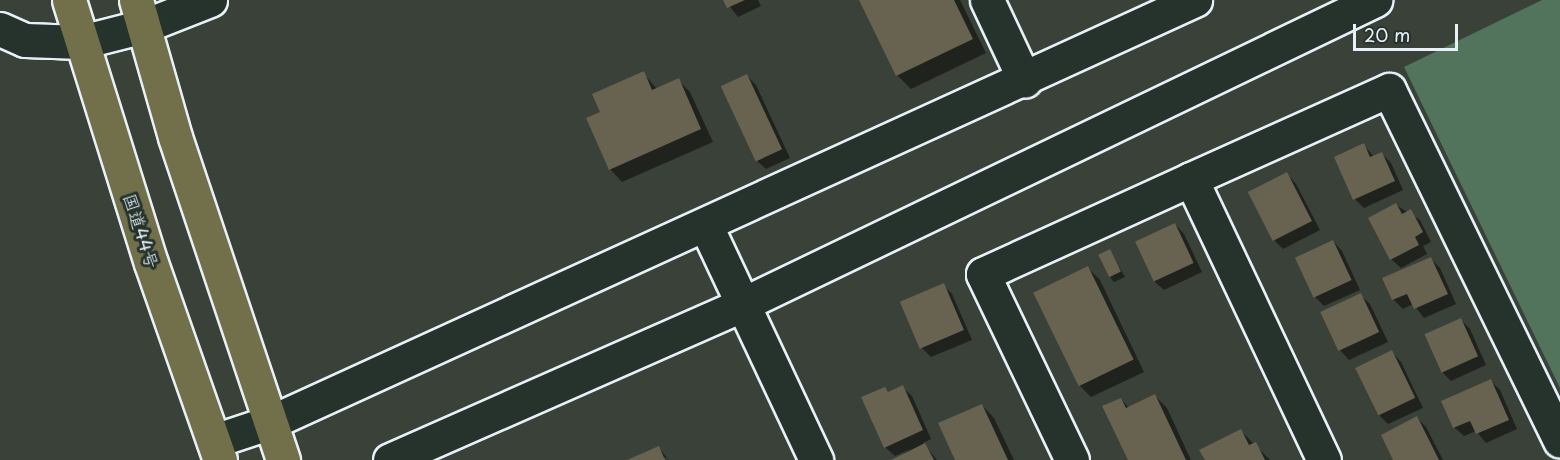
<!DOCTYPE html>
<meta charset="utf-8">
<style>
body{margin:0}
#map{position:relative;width:1560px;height:460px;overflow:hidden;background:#3a4138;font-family:"Playpen Sans","Klee One",sans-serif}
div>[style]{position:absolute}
.green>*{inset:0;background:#52735c}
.shadow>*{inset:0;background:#0007}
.building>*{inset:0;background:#686251;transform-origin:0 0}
.roads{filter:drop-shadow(2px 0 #e8f1f8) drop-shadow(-2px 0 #e8f1f8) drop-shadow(0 2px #e8f1f8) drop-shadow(0 -2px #e8f1f8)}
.minor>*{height:33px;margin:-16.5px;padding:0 16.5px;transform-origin:16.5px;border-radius:16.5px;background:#26332d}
.highway>*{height:33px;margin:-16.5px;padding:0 16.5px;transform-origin:16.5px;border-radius:16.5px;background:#71704a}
span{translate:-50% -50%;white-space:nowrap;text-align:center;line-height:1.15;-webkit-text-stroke:6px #26332d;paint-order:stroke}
.street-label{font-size:18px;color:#e8f1f8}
.scale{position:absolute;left:1353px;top:24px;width:105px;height:27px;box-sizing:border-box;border:3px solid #e8f1f8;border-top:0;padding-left:8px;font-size:18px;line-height:21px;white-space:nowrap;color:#e8f1f8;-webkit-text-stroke:4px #26332d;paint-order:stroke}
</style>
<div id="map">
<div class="green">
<div style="clip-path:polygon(1542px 0,1560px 0,1560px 388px,1404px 67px)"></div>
</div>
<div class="shadow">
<div style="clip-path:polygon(725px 0,758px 0,761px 6px,738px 17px)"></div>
<div style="clip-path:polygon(861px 0,960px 0,986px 53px,911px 89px,897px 75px)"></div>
<div style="clip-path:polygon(643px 73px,657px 89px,678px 80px,690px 92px,713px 142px,622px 182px,610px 169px,602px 113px)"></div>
<div style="clip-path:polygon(747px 76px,756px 85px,790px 158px,766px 169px,756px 160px)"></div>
<div style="clip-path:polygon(1364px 145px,1374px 157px,1382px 154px,1391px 163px,1403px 190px,1364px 208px,1355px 199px)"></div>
<div style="clip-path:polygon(1287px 174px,1296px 184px,1320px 230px,1283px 249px,1274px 240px)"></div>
<div style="clip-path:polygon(1396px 205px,1420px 220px,1431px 242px,1423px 246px,1427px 254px,1401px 268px,1391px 259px)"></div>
<div style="clip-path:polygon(1175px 224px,1184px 234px,1202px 272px,1164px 290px,1154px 281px,1136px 242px)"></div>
<div style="clip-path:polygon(1333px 241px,1342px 251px,1360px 290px,1324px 306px,1315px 297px)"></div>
<div style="clip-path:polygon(1110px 251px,1125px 277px,1114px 282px,1110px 277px)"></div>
<div style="clip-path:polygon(1431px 259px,1440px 268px,1456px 304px,1424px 318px,1413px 304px,1403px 309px,1393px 299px)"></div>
<div style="clip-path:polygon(1088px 268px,1100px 280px,1144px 372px,1091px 397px,1079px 385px)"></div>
<div style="clip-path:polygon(943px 285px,952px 294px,972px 340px,931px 357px,922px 348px)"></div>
<div style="clip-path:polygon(1360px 295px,1370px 304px,1388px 342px,1349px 360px,1340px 350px)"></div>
<div style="clip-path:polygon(1461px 320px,1470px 329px,1486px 365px,1451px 381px,1441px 371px,1426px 335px)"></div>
<div style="clip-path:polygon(1392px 352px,1401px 362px,1423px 408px,1388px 424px,1379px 415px)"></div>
<div style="clip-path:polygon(1491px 381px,1500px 390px,1517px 429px,1486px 443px,1476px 431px,1464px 436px,1454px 427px)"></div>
<div style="clip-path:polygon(902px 387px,912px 396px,931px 439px,923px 443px,937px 460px,894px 460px,912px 448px,895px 456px,885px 447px,885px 388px,889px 393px)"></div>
<div style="clip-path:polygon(1155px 396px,1167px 408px,1191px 460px,1130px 460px,1121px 399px,1129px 408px)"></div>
<div style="clip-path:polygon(982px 405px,994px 418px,1014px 460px,956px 460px)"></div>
<div style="clip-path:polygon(1417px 418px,1426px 427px,1443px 460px,1395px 460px)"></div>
<div style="clip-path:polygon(1241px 431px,1270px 460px,1206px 460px)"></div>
<div style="clip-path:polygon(659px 448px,669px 460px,665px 457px,631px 460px)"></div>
</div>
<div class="building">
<div style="clip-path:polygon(723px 0,745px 0,727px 8px)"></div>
<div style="clip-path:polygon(859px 0,954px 0,973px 39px,896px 76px)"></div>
<div style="clip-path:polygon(644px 71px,652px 90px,679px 78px,701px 129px,609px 170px,586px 118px,600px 112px,592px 94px)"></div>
<div style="left:747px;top:74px;width:83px;height:29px;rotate:65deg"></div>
<div style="clip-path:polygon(1364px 143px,1370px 157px,1382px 152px,1395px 181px,1353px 200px,1334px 157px)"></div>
<div style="left:1287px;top:172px;width:55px;height:44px;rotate:63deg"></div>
<div style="clip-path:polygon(1396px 203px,1402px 214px,1411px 209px,1423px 232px,1415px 237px,1419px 245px,1390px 260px,1368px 218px)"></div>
<div style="left:1175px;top:223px;width:44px;height:44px;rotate:65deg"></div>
<div style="left:1333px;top:240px;width:44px;height:42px;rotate:65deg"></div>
<div style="left:1110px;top:249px;width:25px;height:13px;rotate:64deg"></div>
<div style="clip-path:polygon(1431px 257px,1448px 294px,1414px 309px,1407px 294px,1392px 300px,1382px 278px)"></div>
<div style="left:1088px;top:266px;width:104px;height:61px;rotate:64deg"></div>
<div style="left:944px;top:283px;width:51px;height:48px;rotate:67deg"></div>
<div style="left:1361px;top:293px;width:43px;height:45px;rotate:65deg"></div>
<div style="left:1461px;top:318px;width:42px;height:40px;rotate:66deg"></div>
<div style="left:1392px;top:350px;width:53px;height:41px;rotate:64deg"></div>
<div style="clip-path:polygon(1491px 379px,1509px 420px,1476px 434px,1470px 421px,1453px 428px,1441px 401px)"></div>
<div style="clip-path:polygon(903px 385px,923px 430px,884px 448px,861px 397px,885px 387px,888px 392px)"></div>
<div style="clip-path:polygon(1155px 394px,1186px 460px,1128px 460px,1102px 406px,1121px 398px,1126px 408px)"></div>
<div style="clip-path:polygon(982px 404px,1008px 460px,955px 460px,938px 423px)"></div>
<div style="clip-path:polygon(1417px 416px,1439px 460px,1393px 460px,1381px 435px)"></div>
<div style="clip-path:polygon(1241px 429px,1249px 445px,1256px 442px,1265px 460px,1205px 460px,1199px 450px)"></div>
<div style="clip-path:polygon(925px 443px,934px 460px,891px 460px)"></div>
<div style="clip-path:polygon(659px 446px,665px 460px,627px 460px)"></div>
</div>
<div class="roads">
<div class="minor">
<div style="left:987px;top:0;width:89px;rotate:64.9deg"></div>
<div style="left:0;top:29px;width:27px;rotate:24deg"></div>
<div style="left:25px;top:40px;width:56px;rotate:2deg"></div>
<div style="left:81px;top:42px;width:65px;rotate:-14.3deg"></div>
<div style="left:144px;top:26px;width:71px;rotate:-21.5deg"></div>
<div style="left:1191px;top:179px;width:217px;rotate:-24.2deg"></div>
<div style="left:1389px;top:90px;width:390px;rotate:64deg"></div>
<div style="left:706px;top:226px;width:259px;rotate:64.8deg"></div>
<div style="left:214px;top:441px;width:60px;rotate:-18.4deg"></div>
<div style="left:271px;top:422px;width:1016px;rotate:-24.55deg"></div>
<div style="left:390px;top:460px;width:384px;rotate:-23.8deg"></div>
<div style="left:741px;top:305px;width:704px;rotate:-25.69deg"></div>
<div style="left:1072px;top:460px;width:206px;rotate:-115.6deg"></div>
<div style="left:983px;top:274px;width:229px;rotate:-24.5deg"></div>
<div style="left:1191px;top:179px;width:311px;rotate:64.7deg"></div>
</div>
<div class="highway">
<div style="left:69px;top:0;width:275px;rotate:72.7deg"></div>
<div style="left:151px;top:263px;width:209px;rotate:70.7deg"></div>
<div style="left:136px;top:0;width:142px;rotate:74.1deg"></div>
<div style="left:175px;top:137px;width:341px;rotate:71.5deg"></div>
</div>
</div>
<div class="street-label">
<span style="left:141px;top:231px;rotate:72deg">国道44号</span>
</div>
<div class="scale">20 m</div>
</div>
